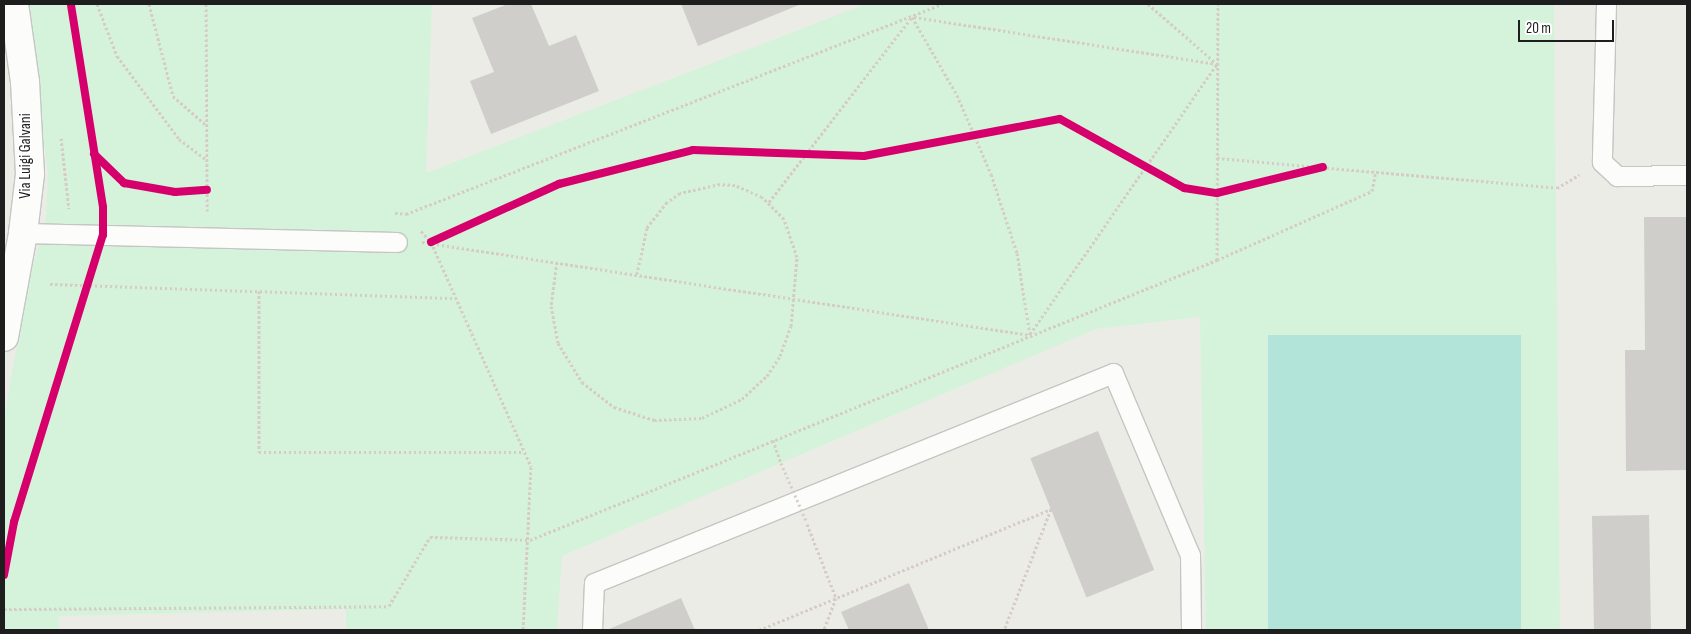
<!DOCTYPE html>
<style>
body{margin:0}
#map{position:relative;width:1691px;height:634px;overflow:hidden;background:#ecece7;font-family:"Sofia Sans Condensed",sans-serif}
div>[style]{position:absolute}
.park>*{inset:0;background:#d5f3db}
.pitch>*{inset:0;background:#b2e4d9;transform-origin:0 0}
.building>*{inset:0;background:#cfceca;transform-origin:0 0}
.path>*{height:3px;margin-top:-1.5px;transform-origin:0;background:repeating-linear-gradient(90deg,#d6cbc7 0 2.5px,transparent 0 5px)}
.roads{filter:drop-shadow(1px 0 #c5c5c3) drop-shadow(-1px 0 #c5c5c3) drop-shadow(0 1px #c5c5c3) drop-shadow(0 -1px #c5c5c3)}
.lane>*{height:19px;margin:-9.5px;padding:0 9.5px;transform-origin:9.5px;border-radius:9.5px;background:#fcfcfb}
.street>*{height:28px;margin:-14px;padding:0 14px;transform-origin:14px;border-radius:14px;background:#fcfcfb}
.path-bridge>*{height:3px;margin-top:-1.5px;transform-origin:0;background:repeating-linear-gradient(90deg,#d6cbc7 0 2.5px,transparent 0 5px)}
.cycleway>*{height:8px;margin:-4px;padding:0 4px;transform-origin:4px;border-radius:4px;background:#d6006c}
span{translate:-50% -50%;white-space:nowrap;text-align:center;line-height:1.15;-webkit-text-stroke:4px #fff;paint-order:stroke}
.street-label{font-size:16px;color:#1e1e1e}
.frame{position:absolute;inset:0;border:5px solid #1e1e1e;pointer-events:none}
.scale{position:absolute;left:1518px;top:20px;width:96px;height:22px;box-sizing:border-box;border:2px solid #1e1e1e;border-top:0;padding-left:6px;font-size:15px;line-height:18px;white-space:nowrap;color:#1e1e1e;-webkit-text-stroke:4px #fff;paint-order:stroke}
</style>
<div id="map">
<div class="park">
<div style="clip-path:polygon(27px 4px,432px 4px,426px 173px,866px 4px,1554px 4px,1560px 630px,1206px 630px,1200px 317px,1096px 329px,562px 556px,557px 630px,346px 630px,346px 609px,59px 616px,59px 630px,4px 630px,4px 419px,27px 288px,46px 219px,48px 173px)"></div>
</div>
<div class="pitch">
<div style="left:1268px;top:335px;width:253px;height:295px"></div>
</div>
<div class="building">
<div style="clip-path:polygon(508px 4px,531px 4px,549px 46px,576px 35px,599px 91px,491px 134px,470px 81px,494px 72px,472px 18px)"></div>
<div style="clip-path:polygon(681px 4px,798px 4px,799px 5px,698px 46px)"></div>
<div style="clip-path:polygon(1644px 217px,1687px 217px,1687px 470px,1626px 471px,1625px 350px,1645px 350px)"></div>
<div style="left:1098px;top:431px;width:150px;height:73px;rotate:68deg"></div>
<div style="left:1649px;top:515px;width:115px;height:57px;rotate:89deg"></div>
<div style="clip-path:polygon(909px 583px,929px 630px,849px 630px,841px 612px)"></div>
<div style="clip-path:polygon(681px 598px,695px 630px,607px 630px)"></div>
</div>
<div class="path">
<div style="left:97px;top:4px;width:56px;rotate:69deg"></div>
<div style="left:117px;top:56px;width:104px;rotate:53.2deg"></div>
<div style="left:179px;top:139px;width:35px;rotate:37deg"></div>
<div style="left:149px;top:4px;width:95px;rotate:75.4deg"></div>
<div style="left:173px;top:96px;width:44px;rotate:41.3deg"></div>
<div style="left:206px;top:4px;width:207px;rotate:89.7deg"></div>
<div style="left:1148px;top:4px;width:91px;rotate:41deg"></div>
<div style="left:914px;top:17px;width:307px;rotate:8.8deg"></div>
<div style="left:61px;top:138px;width:71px;rotate:83.6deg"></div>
<div style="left:1217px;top:158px;width:341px;rotate:5deg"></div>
<div style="left:1557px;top:188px;width:26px;rotate:-31deg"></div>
<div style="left:769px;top:202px;width:234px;rotate:-52.3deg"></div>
<div style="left:912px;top:17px;width:90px;rotate:60deg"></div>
<div style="left:957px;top:95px;width:86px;rotate:66.7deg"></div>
<div style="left:991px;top:174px;width:83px;rotate:71.8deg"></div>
<div style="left:1017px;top:253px;width:83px;rotate:81deg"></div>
<div style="left:395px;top:213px;width:11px;rotate:5deg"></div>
<div style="left:406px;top:214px;width:576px;rotate:-21.39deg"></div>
<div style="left:421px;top:231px;width:15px;rotate:48deg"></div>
<div style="left:431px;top:242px;width:246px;rotate:66deg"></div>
<div style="left:531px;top:467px;width:163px;rotate:92.8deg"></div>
<div style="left:422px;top:242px;width:614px;rotate:8.71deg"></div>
<div style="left:1217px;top:260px;width:170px;rotate:-24deg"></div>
<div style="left:1372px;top:191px;width:20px;rotate:-79deg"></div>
<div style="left:557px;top:262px;width:44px;rotate:97.8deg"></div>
<div style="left:551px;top:306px;width:38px;rotate:79deg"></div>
<div style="left:558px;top:343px;width:46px;rotate:58.4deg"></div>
<div style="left:582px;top:382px;width:41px;rotate:38deg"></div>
<div style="left:614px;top:407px;width:42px;rotate:18deg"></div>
<div style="left:654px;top:420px;width:48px;rotate:-2.4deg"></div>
<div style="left:702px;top:418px;width:44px;rotate:-25.4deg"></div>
<div style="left:742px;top:399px;width:34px;rotate:-43deg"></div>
<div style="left:767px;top:376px;width:24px;rotate:-57deg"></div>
<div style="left:780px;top:356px;width:32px;rotate:-70deg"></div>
<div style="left:791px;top:326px;width:69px;rotate:-85deg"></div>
<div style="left:797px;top:257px;width:40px;rotate:-108.9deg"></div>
<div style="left:784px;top:219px;width:31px;rotate:-135deg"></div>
<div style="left:762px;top:197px;width:30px;rotate:-156deg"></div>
<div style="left:735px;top:185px;width:15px;rotate:-176deg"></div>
<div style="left:720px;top:184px;width:41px;rotate:167.3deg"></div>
<div style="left:680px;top:193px;width:16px;rotate:145deg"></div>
<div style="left:667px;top:202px;width:33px;rotate:128deg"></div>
<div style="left:647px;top:228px;width:47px;rotate:102.3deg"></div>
<div style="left:50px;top:284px;width:406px;rotate:2deg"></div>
<div style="left:259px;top:291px;width:161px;rotate:90deg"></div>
<div style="left:259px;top:452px;width:265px"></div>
<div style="left:1030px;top:334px;width:328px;rotate:-55.3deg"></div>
<div style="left:773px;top:440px;width:24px;rotate:71deg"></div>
<div style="left:807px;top:524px;width:79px;rotate:68.6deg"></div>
<div style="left:836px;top:598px;width:34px;rotate:111deg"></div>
<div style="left:4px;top:609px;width:385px;rotate:-0.4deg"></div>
<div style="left:389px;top:606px;width:80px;rotate:-59.3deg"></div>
<div style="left:430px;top:537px;width:100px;rotate:1.7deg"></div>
<div style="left:530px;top:540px;width:742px;rotate:-22.17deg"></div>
<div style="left:1217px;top:260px;width:256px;rotate:-89.8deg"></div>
<div style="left:759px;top:630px;width:316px;rotate:-22.5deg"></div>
<div style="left:1051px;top:509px;width:130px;rotate:111.2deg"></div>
</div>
<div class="roads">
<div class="lane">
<div style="left:1606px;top:4px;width:158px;rotate:91.5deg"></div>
<div style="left:1602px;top:162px;width:21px;rotate:43deg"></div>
<div style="left:1617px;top:176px;width:70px;rotate:-0.8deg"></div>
<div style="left:23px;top:233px;width:374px;rotate:1.4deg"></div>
<div style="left:592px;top:630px;width:47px;rotate:-87.6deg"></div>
<div style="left:594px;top:583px;width:560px;rotate:-22.03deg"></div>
<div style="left:1113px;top:373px;width:198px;rotate:67.1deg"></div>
<div style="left:1190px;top:555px;width:75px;rotate:89.2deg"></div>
</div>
<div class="street">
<div style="left:4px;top:337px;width:106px;rotate:-79.6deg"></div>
<div style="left:23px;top:233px;width:59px;rotate:-83.2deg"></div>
<div style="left:30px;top:174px;width:92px;rotate:-93.1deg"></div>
<div style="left:25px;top:82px;width:79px;rotate:-98deg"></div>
</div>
</div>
<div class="path-bridge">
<div style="left:781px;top:463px;width:65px;rotate:66.6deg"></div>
</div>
<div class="cycleway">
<div style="left:94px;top:154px;width:42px;rotate:44deg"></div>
<div style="left:124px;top:183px;width:52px;rotate:10deg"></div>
<div style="left:175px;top:192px;width:32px;rotate:-4deg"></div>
<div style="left:431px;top:242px;width:141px;rotate:-24.4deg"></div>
<div style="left:559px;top:184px;width:138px;rotate:-14.2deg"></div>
<div style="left:693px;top:150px;width:171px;rotate:2deg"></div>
<div style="left:864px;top:156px;width:199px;rotate:-10.7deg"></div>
<div style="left:1060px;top:119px;width:142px;rotate:29.1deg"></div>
<div style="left:1184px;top:188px;width:33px;rotate:9deg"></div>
<div style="left:1217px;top:193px;width:109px;rotate:-13.8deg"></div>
<div style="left:4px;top:575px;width:54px;rotate:-79.3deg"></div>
<div style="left:14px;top:522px;width:300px;rotate:-72.8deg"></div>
<div style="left:103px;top:235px;width:28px;rotate:-90deg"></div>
<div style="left:103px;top:207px;width:206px;rotate:-99deg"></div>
</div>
<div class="street-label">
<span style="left:26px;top:156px;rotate:-90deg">Via Luigi Galvani</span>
</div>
<div class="frame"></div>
<div class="scale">20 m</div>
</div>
